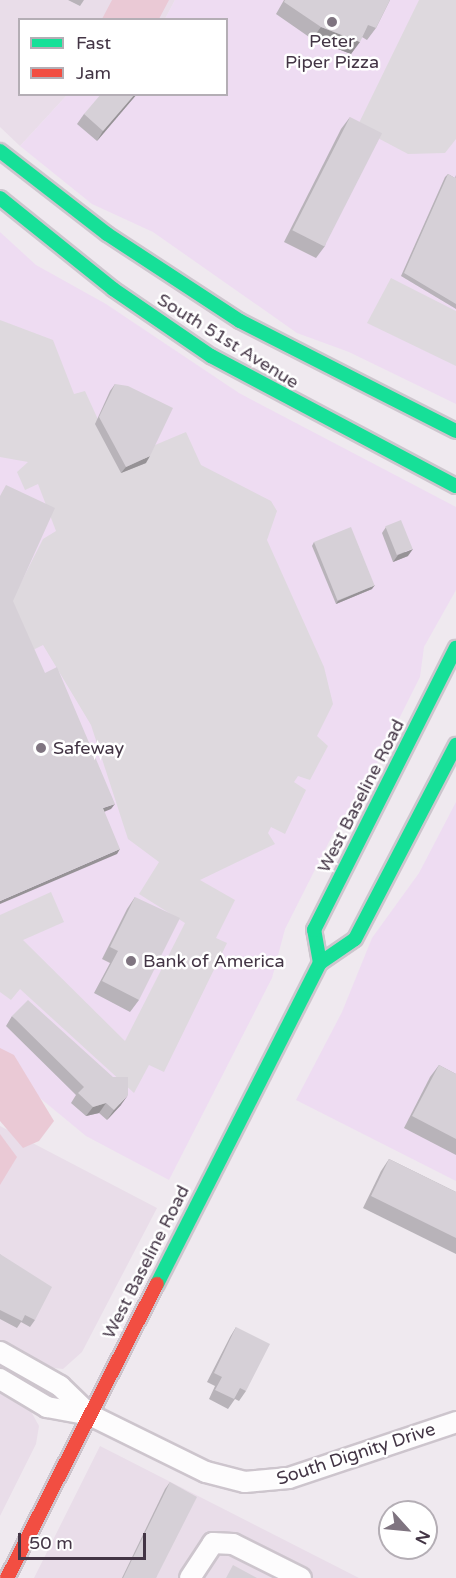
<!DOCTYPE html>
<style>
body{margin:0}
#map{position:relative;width:456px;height:1578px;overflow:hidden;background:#efe9ef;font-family:"Varela Round",sans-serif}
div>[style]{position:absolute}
.residential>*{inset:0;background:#e9dde9}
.commercial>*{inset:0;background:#eedcf2}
.green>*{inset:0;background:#eac9d5}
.parking>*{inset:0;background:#ded9de}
.roads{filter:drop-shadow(2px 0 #cdc5cd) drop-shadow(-2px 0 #cdc5cd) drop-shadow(0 2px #cdc5cd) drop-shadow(0 -2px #cdc5cd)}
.street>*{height:20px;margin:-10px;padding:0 10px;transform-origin:10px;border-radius:10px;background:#fdfcfd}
.fast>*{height:14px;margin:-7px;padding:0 7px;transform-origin:7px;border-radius:7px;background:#16e098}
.jam>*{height:14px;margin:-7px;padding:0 7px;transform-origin:7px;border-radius:7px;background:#f24e42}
.wall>*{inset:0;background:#b8b3b9}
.shaded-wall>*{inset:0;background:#969296}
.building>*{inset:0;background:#d6d0d7;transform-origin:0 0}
.dots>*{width:16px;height:16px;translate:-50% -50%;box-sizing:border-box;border:3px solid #fff;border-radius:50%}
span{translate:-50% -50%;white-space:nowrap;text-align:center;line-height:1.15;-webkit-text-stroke:5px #fff;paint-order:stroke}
.poi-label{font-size:18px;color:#433545}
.left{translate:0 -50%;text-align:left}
.street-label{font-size:18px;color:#433545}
.legend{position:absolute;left:18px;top:18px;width:210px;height:78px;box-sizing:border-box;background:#fff;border:2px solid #b4aeb5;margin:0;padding:8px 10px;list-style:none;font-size:18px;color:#433545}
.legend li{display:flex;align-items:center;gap:12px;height:30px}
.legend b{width:30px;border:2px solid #b4aeb5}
.north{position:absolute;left:378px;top:1500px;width:60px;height:60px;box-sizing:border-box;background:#fff;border:2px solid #b4aeb5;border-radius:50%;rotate:117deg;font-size:16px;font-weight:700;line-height:24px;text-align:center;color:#433545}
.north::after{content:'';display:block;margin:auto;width:21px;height:27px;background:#7f7480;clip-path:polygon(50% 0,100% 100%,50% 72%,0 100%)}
.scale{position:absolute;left:18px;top:1533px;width:128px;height:27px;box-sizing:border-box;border:3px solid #433545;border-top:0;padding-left:8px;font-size:18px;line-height:21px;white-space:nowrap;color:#433545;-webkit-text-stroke:4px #fff;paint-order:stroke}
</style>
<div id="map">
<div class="residential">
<div style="clip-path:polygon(0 0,175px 0,165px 19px,20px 20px,20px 94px,67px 95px,20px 146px,0 127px)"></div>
<div style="clip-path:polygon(0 1126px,157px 1208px,82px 1352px,63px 1369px,46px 1367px,0 1342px)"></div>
<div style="clip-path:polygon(0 1389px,28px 1406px,39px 1426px,36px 1444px,0 1516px)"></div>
<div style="clip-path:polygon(100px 1446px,359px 1578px,34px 1578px)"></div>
</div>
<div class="commercial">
<div style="clip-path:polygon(175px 0,456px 0,456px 404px,349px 352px,297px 333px,153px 232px,92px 204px,20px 146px,67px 95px,226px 94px,226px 20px,165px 19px)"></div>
<div style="clip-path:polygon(0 232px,36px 265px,106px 304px,239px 393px,456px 507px,456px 590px,424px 647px,420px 677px,376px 765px,332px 836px,285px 929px,272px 978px,169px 1180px,86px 1136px,0 1065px)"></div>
<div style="clip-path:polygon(456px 802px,456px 1181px,296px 1100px,342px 1012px,372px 938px,419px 873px)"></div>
</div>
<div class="green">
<div style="clip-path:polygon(112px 0,169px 0,159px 19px,102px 19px)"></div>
<div style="clip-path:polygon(0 1048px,14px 1055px,54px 1121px,39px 1141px,23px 1148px,0 1121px)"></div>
<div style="clip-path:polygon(0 1134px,17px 1157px,0 1185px)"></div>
</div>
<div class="parking">
<div style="clip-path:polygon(419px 0,456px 0,456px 139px,445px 153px,408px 154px,357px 127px)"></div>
<div style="clip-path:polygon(391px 278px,456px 311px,456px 366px,367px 323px)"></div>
<div style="clip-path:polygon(0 320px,53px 340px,74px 394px,85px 391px,117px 461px,186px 432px,201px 465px,271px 501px,277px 511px,267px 540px,324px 667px,333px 704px,317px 736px,328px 746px,310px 780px,298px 776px,294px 782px,306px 790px,285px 834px,271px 827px,268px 833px,275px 844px,200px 880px,235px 900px,216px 938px,227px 943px,164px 1072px,149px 1065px,134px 1093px,20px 989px,11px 1000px,0 992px,0 915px,51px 892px,64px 922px,23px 940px,125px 1041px,185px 923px,139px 894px,159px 862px,128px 839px,91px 725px,43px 645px,31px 651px,8px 608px,43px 539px,56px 531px,38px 484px,25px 490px,17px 472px,28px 462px,0 457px)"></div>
</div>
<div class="roads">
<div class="street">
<div style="left:0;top:1352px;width:69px;rotate:29.5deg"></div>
<div style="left:60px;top:1386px;width:42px;rotate:44deg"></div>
<div style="left:0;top:1379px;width:55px;rotate:30.8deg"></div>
<div style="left:47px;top:1407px;width:44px;rotate:10.5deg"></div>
<div style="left:90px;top:1415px;width:129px;rotate:26.2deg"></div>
<div style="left:206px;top:1472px;width:40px;rotate:14.4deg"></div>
<div style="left:245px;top:1482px;width:44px;rotate:-5.2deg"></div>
<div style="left:289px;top:1478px;width:176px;rotate:-18.5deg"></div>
<div style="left:190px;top:1578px;width:42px;rotate:-56.7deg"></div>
<div style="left:213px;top:1543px;width:20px;rotate:3deg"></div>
<div style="left:233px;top:1544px;width:76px;rotate:26.6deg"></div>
</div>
<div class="fast">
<div style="left:0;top:151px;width:135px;rotate:37.8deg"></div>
<div style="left:107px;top:234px;width:159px;rotate:33.2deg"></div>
<div style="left:240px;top:321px;width:242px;rotate:27deg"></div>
<div style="left:0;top:198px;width:145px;rotate:38.8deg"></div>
<div style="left:113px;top:289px;width:119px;rotate:34.4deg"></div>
<div style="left:211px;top:356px;width:277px;rotate:28deg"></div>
<div style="left:320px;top:963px;width:34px;rotate:-100deg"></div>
<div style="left:314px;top:930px;width:316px;rotate:-63.3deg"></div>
<div style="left:157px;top:1284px;width:360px;rotate:-63.1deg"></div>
<div style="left:320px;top:963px;width:42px;rotate:-34.4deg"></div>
<div style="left:355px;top:939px;width:219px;rotate:-62.5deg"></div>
</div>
<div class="jam">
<div style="left:7px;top:1578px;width:330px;rotate:-63deg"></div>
</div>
</div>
<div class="wall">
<div style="clip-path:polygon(68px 0,84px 0,80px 6px)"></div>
<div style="clip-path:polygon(284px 0,390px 0,376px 28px,367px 40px,362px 37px,351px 54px,312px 39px,276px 14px)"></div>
<div style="clip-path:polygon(137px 94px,97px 141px,77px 124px,84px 114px)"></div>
<div style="clip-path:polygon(350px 117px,325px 246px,316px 258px,284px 242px,341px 129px)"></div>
<div style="clip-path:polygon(448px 174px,455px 178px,456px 175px,456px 309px,401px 276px,445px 177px)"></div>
<div style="clip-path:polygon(115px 384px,146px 463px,121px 473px,95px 424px,110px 391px)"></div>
<div style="clip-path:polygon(386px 527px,408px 556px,393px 562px,382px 533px)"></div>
<div style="clip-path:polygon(314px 542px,372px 589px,336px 604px,312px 546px)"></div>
<div style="clip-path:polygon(135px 897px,139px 1000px,130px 1012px,94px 993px,110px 963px,102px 959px,127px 909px)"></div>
<div style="clip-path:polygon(12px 1016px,121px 1105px,107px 1120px,99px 1113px,86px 1116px,71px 1103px,76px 1095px,6px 1026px)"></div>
<div style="clip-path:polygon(439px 1065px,456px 1074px,456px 1155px,404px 1128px,430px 1077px)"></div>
<div style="clip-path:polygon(389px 1159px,456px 1192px,456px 1254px,363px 1208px,381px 1171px)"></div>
<div style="clip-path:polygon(0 1254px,35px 1320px,30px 1327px,21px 1322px,17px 1328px,0 1319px)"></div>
<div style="clip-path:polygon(236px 1327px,246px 1391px,239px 1401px,235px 1399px,228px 1409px,209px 1399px,215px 1386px,207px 1382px,230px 1337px)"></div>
<div style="clip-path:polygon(170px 1482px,156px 1578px,122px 1578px,165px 1489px)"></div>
</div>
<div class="shaded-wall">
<div style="clip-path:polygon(321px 27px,360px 42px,351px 54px,312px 39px)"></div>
<div style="clip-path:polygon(135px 94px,137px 94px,97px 141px,103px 131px)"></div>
<div style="clip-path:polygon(150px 456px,146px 463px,121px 473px,126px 467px)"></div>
<div style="clip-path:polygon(413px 549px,408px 556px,393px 562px,398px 555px)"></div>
<div style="clip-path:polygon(375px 585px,372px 589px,336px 604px,338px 601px)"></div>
<div style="clip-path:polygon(115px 804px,111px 809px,99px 814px,103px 808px)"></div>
<div style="clip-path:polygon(120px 849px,117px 854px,0 904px,0 901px)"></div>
<div style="clip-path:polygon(128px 1095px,121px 1105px,107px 1120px,114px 1110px)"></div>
<div style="clip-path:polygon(106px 1103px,99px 1113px,86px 1116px,93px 1107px)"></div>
</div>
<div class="building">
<div style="clip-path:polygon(285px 0,390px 0,376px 28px,368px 25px,360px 42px,321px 27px,284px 2px)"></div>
<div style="clip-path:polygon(101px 94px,135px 94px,103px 131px,84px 114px)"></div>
<div style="left:350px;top:117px;width:36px;height:127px;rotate:27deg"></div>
<div style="clip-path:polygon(448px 174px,455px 178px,456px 177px,456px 304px,404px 273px)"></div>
<div style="clip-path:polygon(115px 384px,128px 386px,173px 408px,150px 456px,126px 467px,99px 417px)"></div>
<div style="clip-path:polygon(6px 485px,55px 508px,13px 601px,45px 673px,57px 667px,115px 804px,103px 808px,120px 849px,0 901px,0 496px)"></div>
<div style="left:401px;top:520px;width:31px;height:17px;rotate:68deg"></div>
<div style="left:351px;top:527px;width:63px;height:40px;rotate:68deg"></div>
<div style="clip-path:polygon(135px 897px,180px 918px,139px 1000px,102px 981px,118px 951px,110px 947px)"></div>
<div style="clip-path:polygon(28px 1000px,113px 1077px,128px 1077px,128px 1095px,114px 1110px,106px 1103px,93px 1107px,78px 1093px,84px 1087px,12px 1016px)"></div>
<div style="clip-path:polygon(439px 1065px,456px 1074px,456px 1139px,412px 1116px)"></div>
<div style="clip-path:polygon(389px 1159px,456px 1192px,456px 1238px,371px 1196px)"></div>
<div style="clip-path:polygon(0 1254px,52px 1287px,35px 1320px,25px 1315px,22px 1321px,0 1310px)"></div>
<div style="clip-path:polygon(236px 1327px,270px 1344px,246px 1391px,240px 1388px,234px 1399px,215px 1390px,222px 1377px,214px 1373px)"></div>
<div style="clip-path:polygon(170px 1482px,197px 1497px,156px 1578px,123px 1578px)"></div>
<div style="clip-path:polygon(233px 1565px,257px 1578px,226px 1578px)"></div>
</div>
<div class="dots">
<div style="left:332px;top:22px;background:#7f7480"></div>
<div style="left:41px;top:748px;background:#7f7480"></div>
<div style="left:131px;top:961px;background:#7f7480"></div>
</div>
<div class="poi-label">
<span style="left:332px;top:52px">Peter<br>Piper Pizza</span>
<span class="left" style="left:53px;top:748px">Safeway</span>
<span class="left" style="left:143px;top:961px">Bank of America</span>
</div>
<div class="street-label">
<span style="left:228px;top:341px;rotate:32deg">South 51st Avenue</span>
<span style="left:361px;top:796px;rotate:-63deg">West Baseline Road</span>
<span style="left:146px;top:1262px;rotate:-63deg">West Baseline Road</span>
<span style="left:356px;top:1454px;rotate:-18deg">South Dignity Drive</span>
</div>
<ul class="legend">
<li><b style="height:8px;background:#16e098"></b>Fast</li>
<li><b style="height:8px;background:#f24e42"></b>Jam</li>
</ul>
<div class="north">N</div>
<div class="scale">50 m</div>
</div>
